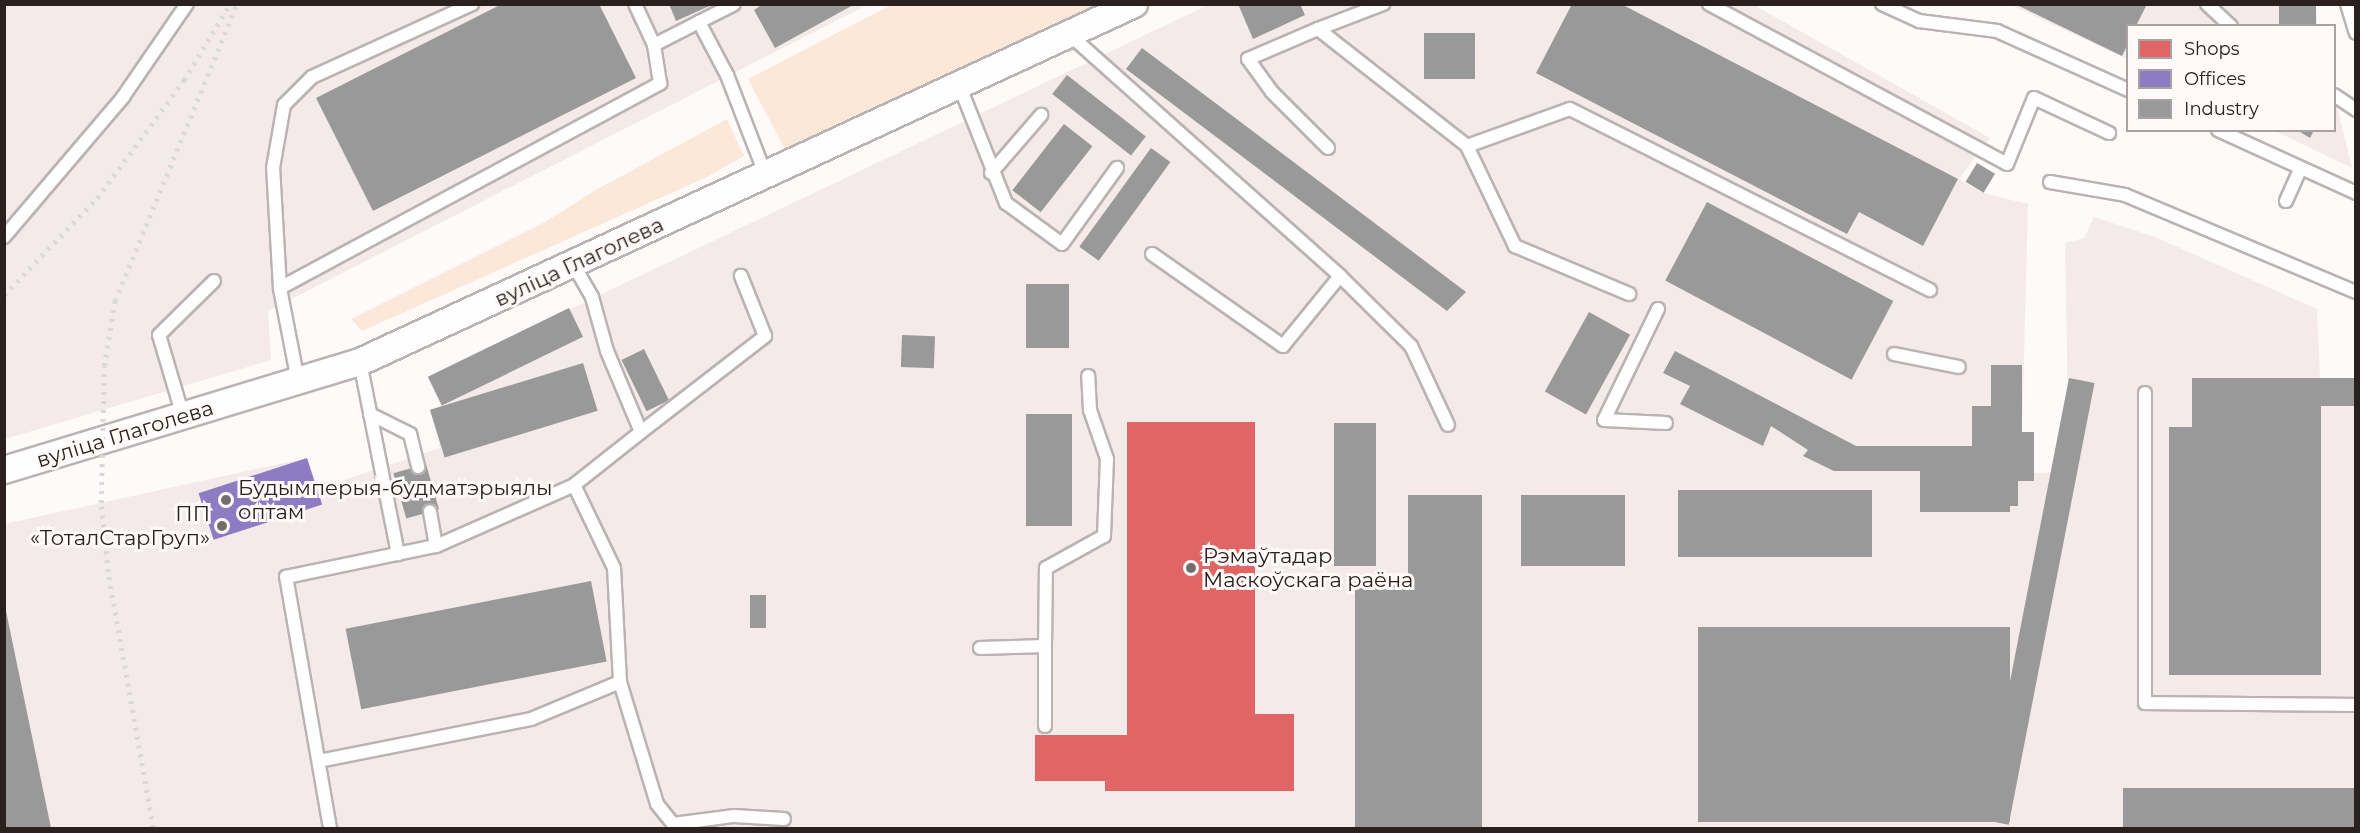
<!DOCTYPE html>
<meta charset="utf-8">
<style>
body{margin:0}
#map{position:relative;width:2360px;height:833px;overflow:hidden;background:#fefafa;font-family:Montserrat,sans-serif}
div>[style]{position:absolute}
.built>*{inset:0;background:#f4eaea}
.green>*{inset:0;background:#fce8d8}
.shops>*{inset:0;background:#e06666}
.offices>*{inset:0;background:#8e7cc3;transform-origin:0 0}
.industry>*{inset:0;background:#999;transform-origin:0 0}
.roads{filter:drop-shadow(2px 0 #bab3b3) drop-shadow(-2px 0 #bab3b3) drop-shadow(0 2px #bab3b3) drop-shadow(0 -2px #bab3b3)}
.lane>*{height:12px;margin:-6px;padding:0 6px;transform-origin:6px;border-radius:6px;background:#fffefe}
.street>*{height:26px;margin:-13px;padding:0 13px;transform-origin:13px;border-radius:13px;background:#fffefe}
.rail>*{height:4.5px;margin-top:-2.25px;transform-origin:0;background:repeating-linear-gradient(90deg,#dad9d9 0 3px,transparent 0 9px)}
.dots>*{width:16px;height:16px;translate:-50% -50%;box-sizing:border-box;border:3px solid #fff9f9;border-radius:50%}
span{translate:-50% -50%;white-space:nowrap;text-align:center;line-height:1.15;-webkit-text-stroke:6px #fff9f9;paint-order:stroke}
.street-label{font-size:21px;color:#2a2020}
.poi-label{font-size:21px;color:#2a2020}
.left{translate:0 -50%;text-align:left}
.right{translate:-100% -50%;text-align:right}
.frame{position:absolute;inset:0;border:6px solid #2a2020;pointer-events:none}
.legend{position:absolute;left:2126px;top:24px;width:210px;height:108px;box-sizing:border-box;background:#fff9f9;border:2px solid #aaa2a2;margin:0;padding:8px 10px;list-style:none;font-size:18px;color:#2a2020}
.legend li{display:flex;align-items:center;gap:12px;height:30px}
.legend b{width:30px;border:2px solid #aaa2a2}
</style>
<div id="map">
<div class="built">
<div style="clip-path:polygon(4px 5px,867px 5px,268px 311px,271px 360px,5px 439px)"></div>
<div style="clip-path:polygon(1208px 5px,1754px 5px,1990px 138px,1959px 179px,1983px 193px,2028px 204px,2022px 432px,2034px 432px,2034px 473px,2069px 472px,2065px 243px,2084px 238px,2094px 217px,2155px 237px,2317px 309px,2320px 378px,2355px 378px,2355px 828px,5px 828px,4px 524px,307px 458px,317px 489px,440px 448px,430px 411px,441px 407px,428px 377px)"></div>
<div style="clip-path:polygon(2011px 5px,2316px 5px,2317px 25px,2128px 26px,2127px 59px)"></div>
<div style="clip-path:polygon(2335px 98px,2352px 168px,2275px 131px,2334px 130px)"></div>
</div>
<div class="green">
<div style="clip-path:polygon(891px 5px,1120px 5px,789px 157px,748px 79px)"></div>
<div style="clip-path:polygon(727px 119px,744px 156px,705px 178px,362px 331px,351px 319px,547px 221px,594px 191px)"></div>
</div>
<div class="shops">
<div style="clip-path:polygon(1127px 422px,1255px 422px,1255px 714px,1294px 714px,1294px 791px,1105px 791px,1105px 781px,1035px 781px,1035px 735px,1127px 735px)"></div>
</div>
<div class="offices">
<div style="left:307px;top:458px;width:49px;height:114px;rotate:72deg"></div>
</div>
<div class="industry">
<div style="clip-path:polygon(502px 4px,599px 4px,636px 78px,373px 211px,316px 98px)"></div>
<div style="clip-path:polygon(669px 4px,714px 4px,676px 21px)"></div>
<div style="clip-path:polygon(763px 4px,855px 4px,775px 48px,754px 10px)"></div>
<div style="clip-path:polygon(1238px 4px,1300px 4px,1305px 15px,1253px 39px)"></div>
<div style="clip-path:polygon(1572px 4px,1621px 4px,1958px 179px,1923px 246px,1859px 212px,1847px 234px,1536px 73px)"></div>
<div style="clip-path:polygon(2015px 4px,2147px 4px,2136px 26px,2128px 26px,2128px 44px,2122px 56px)"></div>
<div style="left:2279px;top:4px;width:37px;height:22px"></div>
<div style="left:1424px;top:33px;width:51px;height:46px"></div>
<div style="clip-path:polygon(1142px 48px,1234px 117px,1466px 292px,1447px 311px,1126px 69px)"></div>
<div style="left:1067px;top:75px;width:100px;height:24px;rotate:38deg"></div>
<div style="left:1064px;top:124px;width:36px;height:84px;rotate:38deg"></div>
<div style="clip-path:polygon(2297px 130px,2314px 130px,2310px 138px)"></div>
<div style="left:1151px;top:148px;width:24px;height:122px;rotate:36deg"></div>
<div style="left:1977px;top:163px;width:21px;height:22px;rotate:31deg"></div>
<div style="left:1707px;top:202px;width:211px;height:89px;rotate:28deg"></div>
<div style="left:1026px;top:284px;width:43px;height:64px"></div>
<div style="left:569px;top:308px;width:32px;height:157px;rotate:64deg"></div>
<div style="left:1589px;top:312px;width:47px;height:91px;rotate:29deg"></div>
<div style="left:902px;top:335px;width:33px;height:32px;rotate:2deg"></div>
<div style="left:644px;top:349px;width:57px;height:25px;rotate:64deg"></div>
<div style="clip-path:polygon(1675px 351px,1856px 446px,1972px 446px,1972px 406px,1991px 406px,1991px 365px,2022px 365px,2022px 432px,2034px 432px,2034px 481px,2018px 481px,2018px 506px,2010px 506px,2010px 512px,1920px 512px,1920px 471px,1834px 471px,1803px 456px,1808px 450px,1771px 426px,1763px 446px,1680px 404px,1690px 386px,1663px 373px)"></div>
<div style="left:583px;top:363px;width:50px;height:160px;rotate:73deg"></div>
<div style="left:2069px;top:378px;width:26px;height:450px;rotate:11deg"></div>
<div style="clip-path:polygon(2192px 378px,2356px 378px,2356px 406px,2321px 406px,2321px 675px,2169px 675px,2169px 427px,2192px 427px)"></div>
<div style="left:1026px;top:414px;width:46px;height:112px"></div>
<div style="left:1334px;top:423px;width:42px;height:143px"></div>
<div style="left:426px;top:464px;width:47px;height:34px;rotate:74deg"></div>
<div style="left:1678px;top:490px;width:194px;height:67px"></div>
<div style="clip-path:polygon(1408px 495px,1482px 495px,1482px 828px,1355px 828px,1355px 582px,1408px 582px)"></div>
<div style="left:1521px;top:495px;width:104px;height:71px"></div>
<div style="left:591px;top:581px;width:82px;height:250px;rotate:79deg"></div>
<div style="left:750px;top:595px;width:16px;height:33px"></div>
<div style="clip-path:polygon(4px 611px,6px 611px,51px 828px,4px 828px)"></div>
<div style="left:1698px;top:627px;width:312px;height:195px"></div>
<div style="left:2123px;top:788px;width:233px;height:40px"></div>
</div>
<div class="roads">
<div class="lane">
<div style="left:635px;top:4px;width:45px;rotate:65.1deg"></div>
<div style="left:654px;top:45px;width:51px;rotate:-27.1deg"></div>
<div style="left:699px;top:22px;width:60px;rotate:62.2deg"></div>
<div style="left:727px;top:75px;width:108px;rotate:68.9deg"></div>
<div style="left:1709px;top:4px;width:338px;rotate:28.2deg"></div>
<div style="left:2007px;top:164px;width:71px;rotate:-67.8deg"></div>
<div style="left:2034px;top:98px;width:83px;rotate:25deg"></div>
<div style="left:1882px;top:4px;width:41px;rotate:24.7deg"></div>
<div style="left:1919px;top:21px;width:79px;rotate:7.3deg"></div>
<div style="left:1997px;top:31px;width:144px;rotate:24.2deg"></div>
<div style="left:2207px;top:4px;width:33px;rotate:43deg"></div>
<div style="left:2347px;top:4px;width:30px;rotate:73deg"></div>
<div style="left:699px;top:22px;width:39px;rotate:-27deg"></div>
<div style="left:1318px;top:29px;width:70px;rotate:-21deg"></div>
<div style="left:1071px;top:36px;width:361px;rotate:41.7deg"></div>
<div style="left:1340px;top:276px;width:90px;rotate:129.2deg"></div>
<div style="left:1283px;top:346px;width:160px;rotate:-144.9deg"></div>
<div style="left:960px;top:87px;width:125px;rotate:68.4deg"></div>
<div style="left:1006px;top:203px;width:69px;rotate:36.2deg"></div>
<div style="left:1062px;top:244px;width:94px;rotate:-54.1deg"></div>
<div style="left:2334px;top:95px;width:27px;rotate:34deg"></div>
<div style="left:2218px;top:130px;width:152px;rotate:24.5deg"></div>
<div style="left:1467px;top:146px;width:109px;rotate:-19.8deg"></div>
<div style="left:1570px;top:109px;width:403px;rotate:26.7deg"></div>
<div style="left:1328px;top:148px;width:79px;rotate:-135deg"></div>
<div style="left:1272px;top:92px;width:41px;rotate:-126deg"></div>
<div style="left:1248px;top:59px;width:76px;rotate:-23.2deg"></div>
<div style="left:1318px;top:29px;width:189px;rotate:38.1deg"></div>
<div style="left:1467px;top:146px;width:111px;rotate:64.4deg"></div>
<div style="left:1515px;top:246px;width:124px;rotate:22.8deg"></div>
<div style="left:991px;top:173px;width:77px;rotate:-49.2deg"></div>
<div style="left:2050px;top:182px;width:76px;rotate:9.8deg"></div>
<div style="left:2125px;top:195px;width:251px;rotate:22.8deg"></div>
<div style="left:2286px;top:201px;width:36px;rotate:-66deg"></div>
<div style="left:4px;top:237px;width:184px;rotate:-49.6deg"></div>
<div style="left:123px;top:97px;width:113px;rotate:-55.5deg"></div>
<div style="left:1340px;top:276px;width:100px;rotate:44.6deg"></div>
<div style="left:1411px;top:346px;width:87px;rotate:64.9deg"></div>
<div style="left:280px;top:288px;width:432px;rotate:-28.3deg"></div>
<div style="left:660px;top:83px;width:38px;rotate:-99deg"></div>
<div style="left:1658px;top:309px;width:123px;rotate:115.9deg"></div>
<div style="left:1604px;top:420px;width:62px;rotate:2.8deg"></div>
<div style="left:1894px;top:354px;width:66px;rotate:11.3deg"></div>
<div style="left:360px;top:362px;width:196px;rotate:78.8deg"></div>
<div style="left:298px;top:381px;width:95px;rotate:-101deg"></div>
<div style="left:280px;top:288px;width:120px;rotate:-93.3deg"></div>
<div style="left:273px;top:168px;width:64px;rotate:-80.1deg"></div>
<div style="left:284px;top:105px;width:40px;rotate:-45deg"></div>
<div style="left:312px;top:77px;width:176px;rotate:-24.5deg"></div>
<div style="left:2145px;top:393px;width:310px;rotate:90deg"></div>
<div style="left:2145px;top:703px;width:211px;rotate:0.5deg"></div>
<div style="left:370px;top:414px;width:45px;rotate:26.6deg"></div>
<div style="left:410px;top:434px;width:34px;rotate:76deg"></div>
<div style="left:183px;top:416px;width:84px;rotate:-106.5deg"></div>
<div style="left:159px;top:335px;width:77px;rotate:-44.5deg"></div>
<div style="left:641px;top:432px;width:157px;rotate:-37.7deg"></div>
<div style="left:765px;top:336px;width:65px;rotate:-111.8deg"></div>
<div style="left:436px;top:546px;width:151px;rotate:-23.8deg"></div>
<div style="left:574px;top:485px;width:85px;rotate:-38.3deg"></div>
<div style="left:641px;top:432px;width:88px;rotate:-112.8deg"></div>
<div style="left:607px;top:351px;width:56px;rotate:-105.5deg"></div>
<div style="left:592px;top:297px;width:38px;rotate:-120deg"></div>
<div style="left:1045px;top:646px;width:80px;rotate:90deg"></div>
<div style="left:980px;top:648px;width:65px;rotate:-1.8deg"></div>
<div style="left:1045px;top:646px;width:78px;rotate:-89.3deg"></div>
<div style="left:1046px;top:568px;width:66px;rotate:-28.9deg"></div>
<div style="left:1104px;top:536px;width:77px;rotate:-87.8deg"></div>
<div style="left:1107px;top:459px;width:52px;rotate:-109.1deg"></div>
<div style="left:1090px;top:410px;width:34px;rotate:-93deg"></div>
<div style="left:620px;top:682px;width:127px;rotate:73.1deg"></div>
<div style="left:657px;top:804px;width:26px;rotate:51deg"></div>
<div style="left:673px;top:824px;width:62px;rotate:-7.5deg"></div>
<div style="left:734px;top:816px;width:50px;rotate:3.4deg"></div>
<div style="left:319px;top:761px;width:216px;rotate:-11.2deg"></div>
<div style="left:531px;top:719px;width:96px;rotate:-22.6deg"></div>
<div style="left:620px;top:682px;width:114px;rotate:-93deg"></div>
<div style="left:614px;top:568px;width:92px;rotate:-115.7deg"></div>
<div style="left:330px;top:828px;width:255px;rotate:-99.9deg"></div>
<div style="left:286px;top:577px;width:153px;rotate:-11.7deg"></div>
<div style="left:436px;top:546px;width:35px;rotate:-100deg"></div>
</div>
<div class="street">
<div style="left:4px;top:470px;width:372px;rotate:-16.9deg"></div>
<div style="left:360px;top:362px;width:853px;rotate:-24.82deg"></div>
</div>
</div>
<div class="rail">
<div style="left:4px;top:295px;width:134px;rotate:-46.2deg"></div>
<div style="left:97px;top:198px;width:147px;rotate:-53.6deg"></div>
<div style="left:184px;top:80px;width:89px;rotate:-58.8deg"></div>
<div style="left:153px;top:828px;width:260px;rotate:-100deg"></div>
<div style="left:108px;top:572px;width:69px;rotate:-95.8deg"></div>
<div style="left:101px;top:503px;width:137px;rotate:-88.7deg"></div>
<div style="left:104px;top:366px;width:66px;rotate:-80.4deg"></div>
<div style="left:115px;top:301px;width:321px;rotate:-67.7deg"></div>
</div>
<div class="dots">
<div style="left:226px;top:500px;background:#746c6c"></div>
<div style="left:222px;top:526px;background:#746c6c"></div>
<div style="left:1191px;top:568px;background:#746c6c"></div>
</div>
<div class="street-label">
<span style="left:579px;top:262px;rotate:-25deg">вуліца Глаголева</span>
<span style="left:125px;top:434px;rotate:-17deg">вуліца Глаголева</span>
</div>
<div class="poi-label">
<span class="left" style="left:238px;top:500px">Будымперыя-будматэрыялы<br>оптам</span>
<span class="right" style="left:210px;top:526px">ПП<br>«ТоталСтарГруп»</span>
<span class="left" style="left:1203px;top:568px">Рэмаўтадар<br>Маскоўскага раёна</span>
</div>
<div class="frame"></div>
<ul class="legend">
<li><b style="height:16px;background:#e06666"></b>Shops</li>
<li><b style="height:16px;background:#8e7cc3"></b>Offices</li>
<li><b style="height:16px;background:#999"></b>Industry</li>
</ul>
</div>
